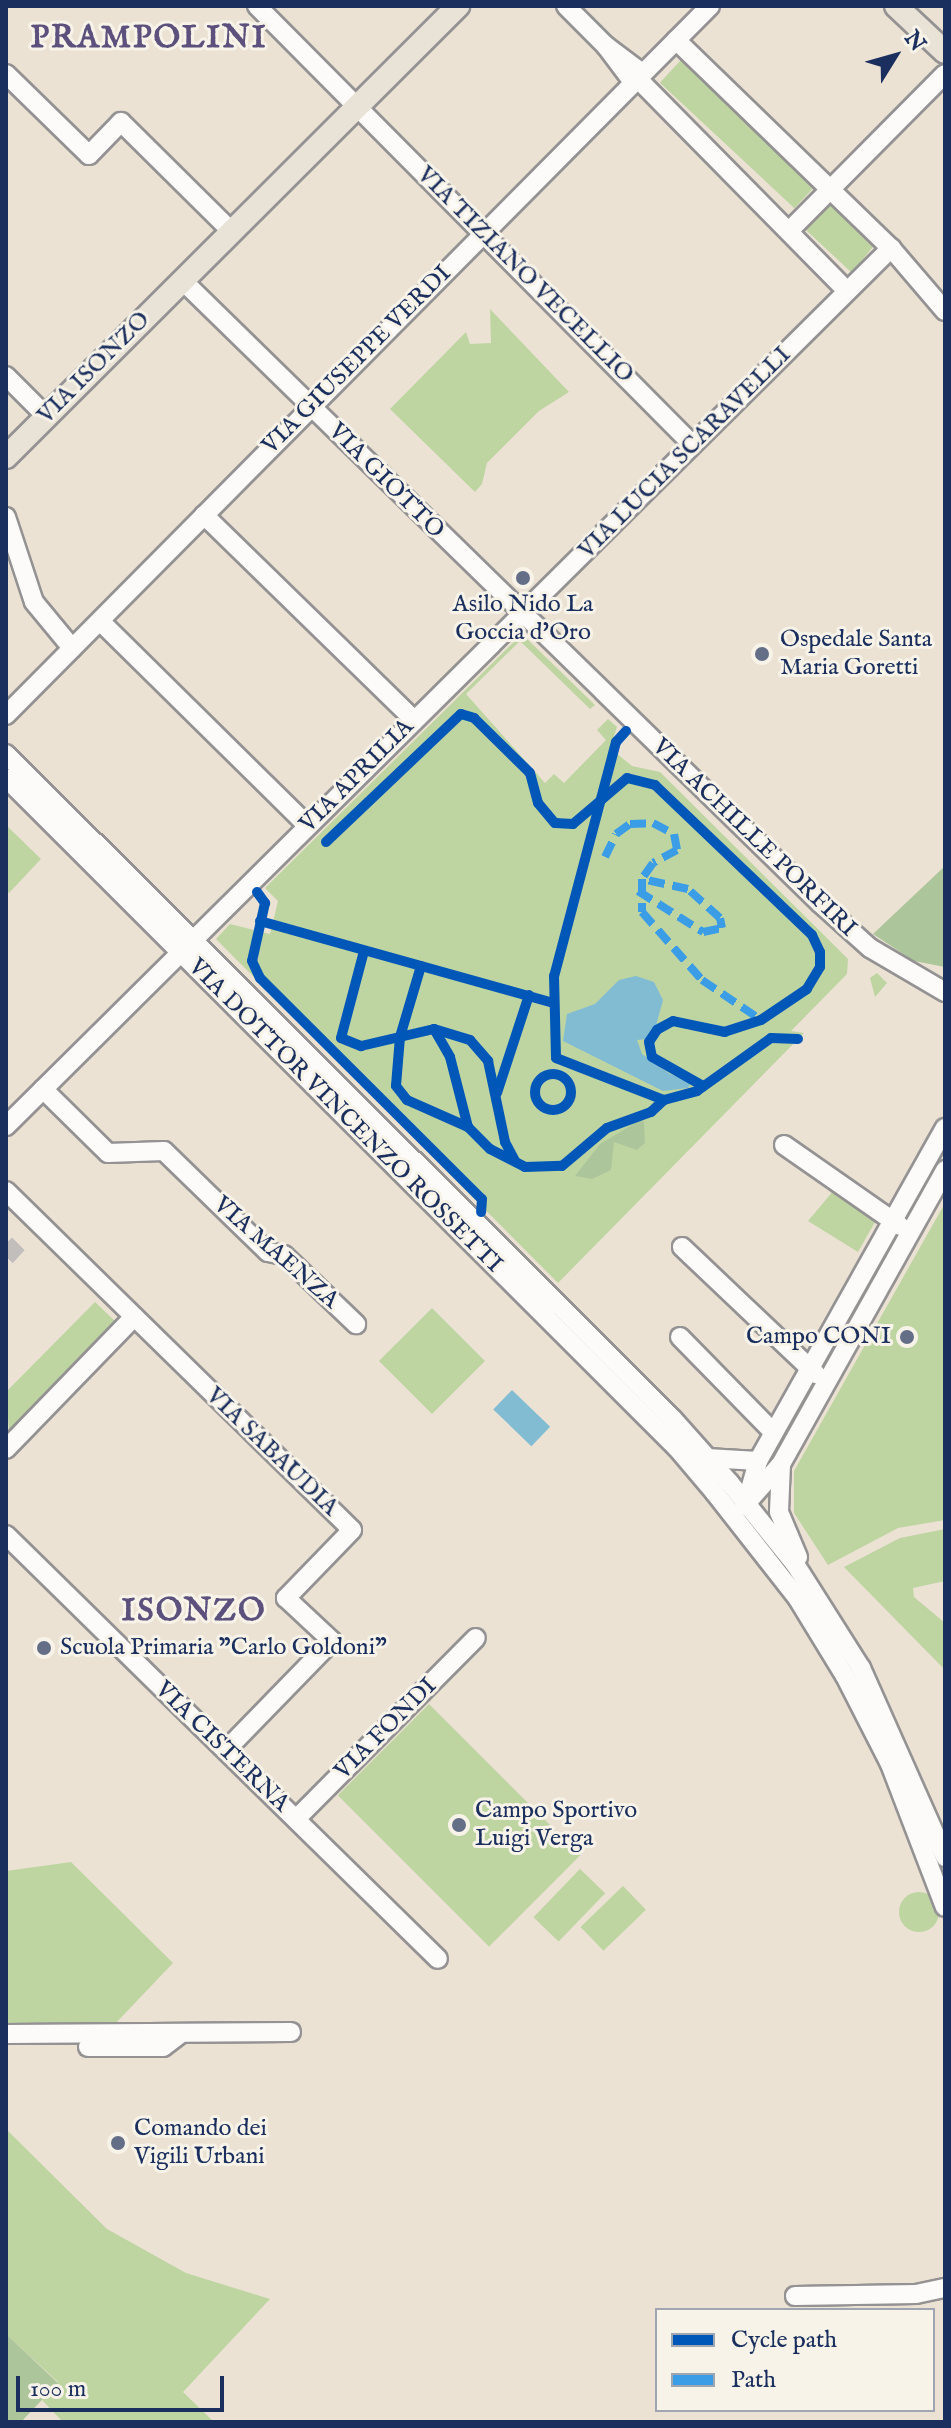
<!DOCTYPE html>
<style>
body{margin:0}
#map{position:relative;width:951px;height:2428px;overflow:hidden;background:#ebe2d4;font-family:"IM FELL English",serif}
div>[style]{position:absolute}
.green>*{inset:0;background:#bed5a2;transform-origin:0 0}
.round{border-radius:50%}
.forest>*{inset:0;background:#adc59a}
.water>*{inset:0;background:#82bcd2;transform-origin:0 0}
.minor-tunnel>*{height:18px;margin-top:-9px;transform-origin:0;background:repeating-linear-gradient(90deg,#c1bebc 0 18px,transparent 0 27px)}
.roads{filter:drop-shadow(2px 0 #949293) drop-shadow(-2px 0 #949293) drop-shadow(0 2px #949293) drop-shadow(0 -2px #949293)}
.minor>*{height:18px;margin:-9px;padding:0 9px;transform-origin:9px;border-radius:9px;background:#fcfbf9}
.major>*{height:22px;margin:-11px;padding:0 11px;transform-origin:11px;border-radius:11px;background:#e9e2d6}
.quiet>*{height:8px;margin-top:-4px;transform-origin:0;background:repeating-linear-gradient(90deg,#3b9de6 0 16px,transparent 0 24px)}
.cycleway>*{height:10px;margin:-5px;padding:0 5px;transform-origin:5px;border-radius:5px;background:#0057b8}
.cycleway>.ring{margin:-5px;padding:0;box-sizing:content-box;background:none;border:10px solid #0057b8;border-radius:50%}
.dots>*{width:22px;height:22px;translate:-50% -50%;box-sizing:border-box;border:4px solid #f7f3e8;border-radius:50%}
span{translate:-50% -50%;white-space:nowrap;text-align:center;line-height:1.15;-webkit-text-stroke:6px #f7f3e8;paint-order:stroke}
.street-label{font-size:24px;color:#1b2f5e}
.poi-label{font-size:24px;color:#1b2f5e}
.left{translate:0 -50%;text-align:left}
.right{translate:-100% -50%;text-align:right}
.district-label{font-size:32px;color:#5b517c;font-weight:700;letter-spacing:2px}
.frame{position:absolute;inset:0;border:8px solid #1b2f5e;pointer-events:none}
.legend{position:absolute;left:655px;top:2308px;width:280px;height:104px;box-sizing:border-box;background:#f7f3e8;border:2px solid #9fa5b1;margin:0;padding:10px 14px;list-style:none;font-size:24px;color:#1b2f5e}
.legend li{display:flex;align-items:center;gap:16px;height:40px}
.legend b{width:40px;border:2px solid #9fa5b1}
.north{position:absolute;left:855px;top:16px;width:80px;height:80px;-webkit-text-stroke:6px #f7f3e8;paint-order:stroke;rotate:53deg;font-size:22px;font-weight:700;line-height:32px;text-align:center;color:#1b2f5e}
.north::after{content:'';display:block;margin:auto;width:28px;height:36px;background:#1b2f5e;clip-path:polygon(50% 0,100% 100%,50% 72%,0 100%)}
.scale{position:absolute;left:16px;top:2376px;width:208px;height:36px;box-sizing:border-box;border:4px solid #1b2f5e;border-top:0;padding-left:10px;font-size:24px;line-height:28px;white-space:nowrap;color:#1b2f5e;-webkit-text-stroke:6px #f7f3e8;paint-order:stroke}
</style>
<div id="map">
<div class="green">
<div style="left:681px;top:60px;width:184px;height:31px;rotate:43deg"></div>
<div style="clip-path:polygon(829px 202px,875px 244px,852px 273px,807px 231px,805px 226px)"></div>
<div style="clip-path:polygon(490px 309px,569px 392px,539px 411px,487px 463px,482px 484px,475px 492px,390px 409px,466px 332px,470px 344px,491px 343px)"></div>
<div style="clip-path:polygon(522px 634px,595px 705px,590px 709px,520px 641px,466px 694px,545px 783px,554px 774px,564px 783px,606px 740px,597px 730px,608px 719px,617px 727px,610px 748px,632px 766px,660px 772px,848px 959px,847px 974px,791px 1031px,804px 1033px,558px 1283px,216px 939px,230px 924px,270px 934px,278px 901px,265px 888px)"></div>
<div style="clip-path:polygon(6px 825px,41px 859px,9px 893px,6px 890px)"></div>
<div style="clip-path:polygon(877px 973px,887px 983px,875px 997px,870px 978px)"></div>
<div style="clip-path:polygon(834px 1190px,875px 1222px,858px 1252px,808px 1221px)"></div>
<div style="clip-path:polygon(945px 1203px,945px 1520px,898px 1528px,828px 1565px,794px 1513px,794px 1471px)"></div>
<div style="clip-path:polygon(95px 1302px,116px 1322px,9px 1431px,6px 1392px)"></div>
<div style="left:432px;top:1308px;width:75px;height:75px;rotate:45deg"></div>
<div style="clip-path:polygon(945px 1529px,945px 1581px,913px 1588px,914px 1597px,945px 1623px,945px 1670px,844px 1567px,900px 1538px)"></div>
<div style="left:429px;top:1704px;width:214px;height:129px;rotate:45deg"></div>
<div style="clip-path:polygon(71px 1862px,173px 1963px,113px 2026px,6px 2027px,6px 1871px)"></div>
<div style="left:580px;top:1869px;width:35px;height:67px;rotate:44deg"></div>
<div style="left:623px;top:1886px;width:33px;height:59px;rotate:46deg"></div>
<div class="round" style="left:899px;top:1892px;width:40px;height:40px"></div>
<div style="clip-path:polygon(6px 2129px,107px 2229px,186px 2273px,270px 2299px,183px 2392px,214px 2422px,63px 2422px,42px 2400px,58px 2382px,6px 2334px)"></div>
</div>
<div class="forest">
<div style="clip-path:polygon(945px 866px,945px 967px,914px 961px,873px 934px)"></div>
<div style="clip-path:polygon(640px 1120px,644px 1122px,645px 1143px,637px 1150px,614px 1142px,611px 1170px,592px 1179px,575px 1176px,600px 1144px)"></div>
<div style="clip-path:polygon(6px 2334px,58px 2383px,21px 2422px,6px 2422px)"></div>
</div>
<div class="water">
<div style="clip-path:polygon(636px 976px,654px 982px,663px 1000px,656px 1026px,646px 1039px,637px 1040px,642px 1054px,670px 1074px,692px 1081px,688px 1088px,663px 1091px,563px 1041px,567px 1014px,595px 1004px,619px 980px)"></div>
<div style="left:512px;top:1390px;width:53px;height:27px;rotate:44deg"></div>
</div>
<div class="minor-tunnel">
<div style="left:6px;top:1257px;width:26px;rotate:-47deg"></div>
</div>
<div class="roads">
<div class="minor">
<div style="left:257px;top:6px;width:617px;rotate:45.2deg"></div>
<div style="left:566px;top:6px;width:57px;rotate:45deg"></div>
<div style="left:676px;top:40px;width:299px;rotate:44.1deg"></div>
<div style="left:891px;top:248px;width:83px;rotate:49.4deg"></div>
<div style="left:6px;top:74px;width:116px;rotate:44.3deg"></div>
<div style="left:89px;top:155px;width:46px;rotate:-45.9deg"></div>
<div style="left:121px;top:122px;width:155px;rotate:44.7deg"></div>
<div style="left:637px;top:78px;width:299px;rotate:45.4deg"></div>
<div style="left:633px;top:82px;width:45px;rotate:-126.9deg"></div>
<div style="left:606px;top:46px;width:45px;rotate:36.9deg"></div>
<div style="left:789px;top:231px;width:221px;rotate:-45.2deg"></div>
<div style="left:182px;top:280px;width:892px;rotate:44.32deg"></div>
<div style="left:820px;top:903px;width:67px;rotate:42deg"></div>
<div style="left:870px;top:948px;width:87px;rotate:30.4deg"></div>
<div style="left:6px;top:376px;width:57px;rotate:45deg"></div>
<div style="left:204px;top:515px;width:293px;rotate:44.3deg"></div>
<div style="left:6px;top:517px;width:89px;rotate:71.8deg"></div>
<div style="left:34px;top:602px;width:60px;rotate:50.4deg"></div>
<div style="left:100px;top:621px;width:292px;rotate:44.6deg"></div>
<div style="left:6px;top:715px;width:999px;rotate:-45.2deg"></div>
<div style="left:6px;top:754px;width:940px;rotate:44.91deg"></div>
<div style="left:672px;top:1418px;width:86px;rotate:48.3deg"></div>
<div style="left:729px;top:1482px;width:105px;rotate:51.2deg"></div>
<div style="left:795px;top:1564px;width:123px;rotate:57.6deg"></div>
<div style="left:861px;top:1668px;width:207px;rotate:66deg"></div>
<div style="left:6px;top:778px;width:948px;rotate:44.96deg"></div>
<div style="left:677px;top:1448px;width:59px;rotate:49.8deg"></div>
<div style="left:715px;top:1493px;width:135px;rotate:51.9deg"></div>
<div style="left:798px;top:1599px;width:90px;rotate:58.6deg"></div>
<div style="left:845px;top:1676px;width:99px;rotate:62.9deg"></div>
<div style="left:890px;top:1764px;width:153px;rotate:69deg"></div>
<div style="left:43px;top:1089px;width:91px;rotate:44.6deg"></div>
<div style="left:108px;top:1153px;width:56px;rotate:-2deg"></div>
<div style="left:164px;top:1151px;width:145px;rotate:44.2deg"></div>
<div style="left:268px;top:1252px;width:16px;rotate:11deg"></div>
<div style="left:284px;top:1255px;width:100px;rotate:43.8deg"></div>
<div style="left:6px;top:1126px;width:1247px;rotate:-44.77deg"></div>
<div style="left:784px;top:1145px;width:141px;rotate:34.9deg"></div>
<div style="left:6px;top:1191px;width:484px;rotate:44.4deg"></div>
<div style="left:352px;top:1530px;width:95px;rotate:134.1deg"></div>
<div style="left:286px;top:1598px;width:63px;rotate:43.1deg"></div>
<div style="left:332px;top:1641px;width:152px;rotate:134.2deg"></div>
<div style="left:682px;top:1247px;width:185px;rotate:43.5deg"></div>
<div style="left:680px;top:1337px;width:133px;rotate:45.6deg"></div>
<div style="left:6px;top:1449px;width:184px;rotate:-45.9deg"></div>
<div style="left:707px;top:1458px;width:51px;rotate:3.4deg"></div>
<div style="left:781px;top:1464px;width:48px;rotate:92.4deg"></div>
<div style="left:779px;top:1512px;width:49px;rotate:67.1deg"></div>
<div style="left:746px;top:1504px;width:45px;rotate:-74.4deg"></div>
<div style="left:758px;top:1461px;width:382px;rotate:-60.7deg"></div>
<div style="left:744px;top:1506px;width:56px;rotate:-48.6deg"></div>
<div style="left:781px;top:1464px;width:337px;rotate:-60.8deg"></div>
<div style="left:6px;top:1535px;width:605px;rotate:44.46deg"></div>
<div style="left:296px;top:1819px;width:255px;rotate:-45.2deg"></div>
<div style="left:6px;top:2034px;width:285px;rotate:-0.4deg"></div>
<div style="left:88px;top:2047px;width:75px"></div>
<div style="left:163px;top:2047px;width:21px;rotate:-37deg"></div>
<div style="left:795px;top:2296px;width:121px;rotate:-0.9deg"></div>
<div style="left:916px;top:2294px;width:30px;rotate:-12deg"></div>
</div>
<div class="major">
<div style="left:896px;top:6px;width:67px;rotate:43.2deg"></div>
<div style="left:6px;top:457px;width:639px;rotate:-44.94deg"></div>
</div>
</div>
<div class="quiet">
<div style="left:605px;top:857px;width:25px;rotate:-64deg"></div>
<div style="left:616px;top:834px;width:17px;rotate:-36deg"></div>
<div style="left:630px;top:824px;width:23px;rotate:-2deg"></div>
<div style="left:653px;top:823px;width:24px;rotate:28deg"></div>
<div style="left:674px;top:834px;width:16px;rotate:79deg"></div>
<div style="left:677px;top:850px;width:27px;rotate:152deg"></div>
<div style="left:653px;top:863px;width:19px;rotate:125deg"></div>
<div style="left:642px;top:879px;width:33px;rotate:90deg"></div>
<div style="left:642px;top:912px;width:91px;rotate:48.6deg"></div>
<div style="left:702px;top:980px;width:71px;rotate:34.1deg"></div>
<div style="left:638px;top:891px;width:77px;rotate:32.2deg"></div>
<div style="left:703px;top:932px;width:19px;rotate:-12deg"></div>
<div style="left:722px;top:928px;width:10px;rotate:-101deg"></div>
<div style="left:720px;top:918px;width:43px;rotate:-137.8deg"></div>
<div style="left:688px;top:889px;width:47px;rotate:-167.7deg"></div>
</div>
<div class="cycleway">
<div style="left:626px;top:731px;width:15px;rotate:132deg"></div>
<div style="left:616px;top:742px;width:242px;rotate:104.8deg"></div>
<div style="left:554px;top:976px;width:82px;rotate:88.6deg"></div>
<div style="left:556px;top:1058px;width:116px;rotate:21.3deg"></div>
<div style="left:664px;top:1100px;width:34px;rotate:-15deg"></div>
<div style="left:697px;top:1091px;width:91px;rotate:-35.6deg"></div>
<div style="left:771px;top:1038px;width:27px;rotate:2deg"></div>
<div style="left:326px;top:842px;width:186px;rotate:-43.5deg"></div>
<div style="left:461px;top:714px;width:14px;rotate:17deg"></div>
<div style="left:474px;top:718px;width:78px;rotate:44.5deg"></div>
<div style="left:530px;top:773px;width:31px;rotate:75deg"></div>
<div style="left:538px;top:803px;width:26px;rotate:50deg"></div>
<div style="left:555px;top:823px;width:18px;rotate:3deg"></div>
<div style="left:573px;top:824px;width:71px;rotate:-40.4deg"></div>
<div style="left:627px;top:778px;width:29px;rotate:14deg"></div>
<div style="left:655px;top:785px;width:217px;rotate:43.7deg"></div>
<div style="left:812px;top:935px;width:19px;rotate:65deg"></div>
<div style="left:820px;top:952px;width:15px;rotate:90deg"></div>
<div style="left:820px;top:967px;width:26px;rotate:121deg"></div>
<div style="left:807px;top:989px;width:55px;rotate:146deg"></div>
<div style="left:761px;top:1020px;width:38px;rotate:162deg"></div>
<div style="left:725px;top:1032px;width:53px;rotate:-168.1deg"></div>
<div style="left:673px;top:1021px;width:18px;rotate:151deg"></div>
<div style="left:657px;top:1030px;width:14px;rotate:124deg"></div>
<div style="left:649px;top:1042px;width:15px;rotate:79deg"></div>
<div style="left:652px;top:1057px;width:59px;rotate:29.6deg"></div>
<div style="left:257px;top:892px;width:14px;rotate:54deg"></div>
<div style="left:265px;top:903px;width:59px;rotate:102.6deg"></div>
<div style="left:252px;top:961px;width:19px;rotate:65deg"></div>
<div style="left:260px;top:978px;width:313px;rotate:44.9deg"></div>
<div style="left:482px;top:1199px;width:13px;rotate:94deg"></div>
<div style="left:260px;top:921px;width:302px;rotate:15.6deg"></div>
<div style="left:364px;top:951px;width:90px;rotate:104.8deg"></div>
<div style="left:341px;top:1038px;width:22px;rotate:22deg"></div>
<div style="left:361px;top:1046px;width:75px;rotate:-13.1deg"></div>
<div style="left:434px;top:1029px;width:38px;rotate:17deg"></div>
<div style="left:470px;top:1040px;width:28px;rotate:49deg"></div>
<div style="left:488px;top:1061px;width:83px;rotate:78.1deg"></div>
<div style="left:505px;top:1142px;width:21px;rotate:62deg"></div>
<div style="left:421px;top:966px;width:74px;rotate:106.5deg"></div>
<div style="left:400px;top:1037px;width:49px;rotate:94.7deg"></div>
<div style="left:396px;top:1086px;width:18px;rotate:52deg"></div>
<div style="left:407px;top:1100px;width:67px;rotate:23.9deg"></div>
<div style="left:434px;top:1029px;width:32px;rotate:60deg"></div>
<div style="left:450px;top:1057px;width:72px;rotate:75.6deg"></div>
<div style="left:468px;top:1127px;width:31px;rotate:45deg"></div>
<div style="left:490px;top:1149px;width:39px;rotate:27deg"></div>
<div style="left:525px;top:1167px;width:37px;rotate:-2deg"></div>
<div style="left:562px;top:1166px;width:59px;rotate:-40.2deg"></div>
<div style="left:607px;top:1128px;width:47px;rotate:-20deg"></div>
<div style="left:651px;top:1112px;width:18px;rotate:-43deg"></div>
<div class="ring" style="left:535px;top:1074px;width:26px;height:26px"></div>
<div style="left:497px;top:1093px;width:103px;rotate:-71.9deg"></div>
</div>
<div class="dots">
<div style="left:523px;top:578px;background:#646e87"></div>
<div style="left:762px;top:654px;background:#646e87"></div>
<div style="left:907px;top:1337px;background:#646e87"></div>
<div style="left:44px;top:1648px;background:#646e87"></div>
<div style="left:459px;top:1825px;background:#646e87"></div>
<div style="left:118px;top:2143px;background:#646e87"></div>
</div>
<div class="street-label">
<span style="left:525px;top:275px;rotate:45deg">VIA TIZIANO VECELLIO</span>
<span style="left:357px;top:360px;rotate:-45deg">VIA GIUSEPPE VERDI</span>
<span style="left:94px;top:368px;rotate:-45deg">VIA ISONZO</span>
<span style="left:685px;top:453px;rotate:-45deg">VIA LUCIA SCARAVELLI</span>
<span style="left:386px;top:481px;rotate:45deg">VIA GIOTTO</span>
<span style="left:357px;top:776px;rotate:-45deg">VIA APRILIA</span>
<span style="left:754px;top:838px;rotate:44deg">VIA ACHILLE PORFIRI</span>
<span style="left:345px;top:1116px;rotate:45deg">VIA DOTTOR VINCENZO ROSSETTI</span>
<span style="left:276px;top:1253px;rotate:41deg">VIA MAENZA</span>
<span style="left:272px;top:1452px;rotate:44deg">VIA SABAUDIA</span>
<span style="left:386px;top:1729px;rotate:-45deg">VIA FONDI</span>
<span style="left:222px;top:1747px;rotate:44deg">VIA CISTERNA</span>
</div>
<div class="poi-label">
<span style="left:523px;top:619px">Asilo Nido La<br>Goccia d'Oro</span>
<span class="left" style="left:780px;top:654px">Ospedale Santa<br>Maria Goretti</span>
<span class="right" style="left:891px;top:1337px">Campo CONI</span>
<span class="left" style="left:60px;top:1648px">Scuola Primaria "Carlo Goldoni"</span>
<span class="left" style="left:475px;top:1825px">Campo Sportivo<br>Luigi Verga</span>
<span class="left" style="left:134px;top:2143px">Comando dei<br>Vigili Urbani</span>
</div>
<div class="district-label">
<span style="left:149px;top:39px">PRAMPOLINI</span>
<span style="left:194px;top:1612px">ISONZO</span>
</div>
<div class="frame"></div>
<ul class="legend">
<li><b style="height:10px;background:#0057b8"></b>Cycle path</li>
<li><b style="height:10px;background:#3b9de6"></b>Path</li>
</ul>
<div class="north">N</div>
<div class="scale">100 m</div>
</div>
